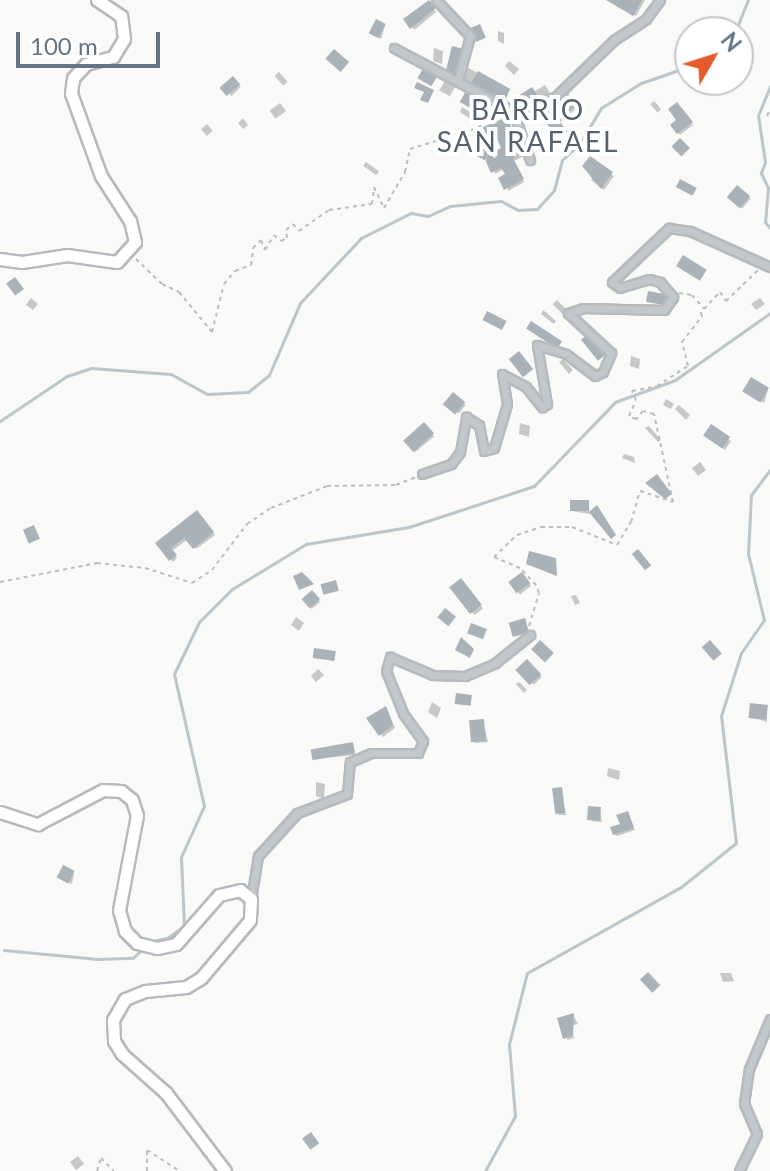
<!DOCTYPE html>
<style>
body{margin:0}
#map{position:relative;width:770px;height:1171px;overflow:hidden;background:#f9f9f7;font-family:Lato,sans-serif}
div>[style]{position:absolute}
.shadow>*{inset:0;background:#0003;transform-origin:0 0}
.stream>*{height:3px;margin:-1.5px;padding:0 1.5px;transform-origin:1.5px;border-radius:1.5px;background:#bbc6cb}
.building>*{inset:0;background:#a9b2b8;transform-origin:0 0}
.path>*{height:2px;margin-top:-1px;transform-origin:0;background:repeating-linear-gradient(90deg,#babec1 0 4px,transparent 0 8px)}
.roads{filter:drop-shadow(2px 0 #b5babf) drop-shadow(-2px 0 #b5babf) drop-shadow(0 2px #b5babf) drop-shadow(0 -2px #b5babf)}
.minor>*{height:7px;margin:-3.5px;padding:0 3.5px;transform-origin:3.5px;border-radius:3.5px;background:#c2c7cb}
.secondary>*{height:11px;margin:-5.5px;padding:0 5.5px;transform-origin:5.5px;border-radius:5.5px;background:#fff}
span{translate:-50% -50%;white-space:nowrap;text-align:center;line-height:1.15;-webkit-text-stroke:8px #fff;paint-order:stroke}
.neighbourhood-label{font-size:28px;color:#56626d;letter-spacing:2px}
.north{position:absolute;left:674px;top:16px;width:80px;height:80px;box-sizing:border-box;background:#fff;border:2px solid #c1c7cd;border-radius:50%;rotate:51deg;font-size:22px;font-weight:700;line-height:32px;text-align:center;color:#647482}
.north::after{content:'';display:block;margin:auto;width:28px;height:36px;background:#e55b2b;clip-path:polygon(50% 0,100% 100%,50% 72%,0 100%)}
.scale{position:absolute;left:16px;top:32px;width:144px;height:36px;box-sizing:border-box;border:4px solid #647482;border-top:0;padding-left:10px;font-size:24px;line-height:28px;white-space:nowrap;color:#647482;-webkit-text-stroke:6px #fff;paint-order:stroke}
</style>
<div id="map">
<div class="shadow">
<div style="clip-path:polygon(607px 0,645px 0,636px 16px)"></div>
<div style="left:428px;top:2px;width:13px;height:28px;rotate:51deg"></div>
<div style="clip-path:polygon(385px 26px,381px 39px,373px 34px)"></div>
<div style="clip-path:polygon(498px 31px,504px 33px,504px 44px,498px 41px)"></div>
<div style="clip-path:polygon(434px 48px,443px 51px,442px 64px,433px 61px)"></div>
<div style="clip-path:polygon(509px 61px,519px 69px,514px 75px,505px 66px)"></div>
<div style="clip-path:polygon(467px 67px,509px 91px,505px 103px,464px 81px)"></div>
<div style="left:279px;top:72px;width:13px;height:6px;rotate:48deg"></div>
<div style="left:233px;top:79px;width:11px;height:13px;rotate:45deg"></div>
<div style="left:446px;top:79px;width:12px;height:13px;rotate:31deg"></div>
<div style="left:545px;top:85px;width:15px;height:27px;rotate:58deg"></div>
<div style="clip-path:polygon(564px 92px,577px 108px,559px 123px,572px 138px,566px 143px,540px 112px)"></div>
<div style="clip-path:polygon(477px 97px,474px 109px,465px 104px)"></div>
<div style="left:654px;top:101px;width:11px;height:5px;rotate:49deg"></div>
<div style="left:280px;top:103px;width:10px;height:13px;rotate:53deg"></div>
<div style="clip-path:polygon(677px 104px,693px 125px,680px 135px,673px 126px,679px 121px)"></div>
<div style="clip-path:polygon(462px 107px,478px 117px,475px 122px,460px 112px)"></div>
<div style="clip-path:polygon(243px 118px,248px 125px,243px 129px,238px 123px)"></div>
<div style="clip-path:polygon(507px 119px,524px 156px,514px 161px,524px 182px,508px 191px,504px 169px,495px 174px,489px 156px,486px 161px,469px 151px,490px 155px,503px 148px,498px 136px,491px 138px,505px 132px)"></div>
<div style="left:207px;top:124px;width:9px;height:8px;rotate:49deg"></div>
<div style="left:366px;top:162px;width:16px;height:5px;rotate:35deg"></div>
<div style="clip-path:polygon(596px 174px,611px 174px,614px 176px,604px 190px,591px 180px)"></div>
<div style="left:737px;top:187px;width:18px;height:13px;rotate:41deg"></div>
<div style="clip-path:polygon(31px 298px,38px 304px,33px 310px,26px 305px)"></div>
<div style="clip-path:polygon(760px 298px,765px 304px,756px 310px,751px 304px)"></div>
<div style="left:557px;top:300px;width:14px;height:6px;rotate:45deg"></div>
<div style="clip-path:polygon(543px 310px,556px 321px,554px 324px,541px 314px)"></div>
<div style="clip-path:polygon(631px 356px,640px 359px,639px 369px,630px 366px)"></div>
<div style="clip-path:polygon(563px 359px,573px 370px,569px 374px,559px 362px)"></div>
<div style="clip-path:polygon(768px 390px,764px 403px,747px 393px)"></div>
<div style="left:453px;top:395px;width:16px;height:11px;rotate:38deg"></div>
<div style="clip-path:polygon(666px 399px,674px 404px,671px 409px,663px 405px)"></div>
<div style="clip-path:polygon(679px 405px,690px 415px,686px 420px,675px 409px)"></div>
<div style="clip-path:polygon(520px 423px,530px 426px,529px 437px,519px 434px)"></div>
<div style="left:424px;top:424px;width:16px;height:25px;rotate:50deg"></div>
<div style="clip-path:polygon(649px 426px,661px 440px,658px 442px,645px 428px)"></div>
<div style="clip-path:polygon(712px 426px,731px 441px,725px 450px,708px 438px)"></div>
<div style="clip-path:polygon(624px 454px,634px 457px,635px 463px,622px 458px)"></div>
<div style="left:700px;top:462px;width:10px;height:10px;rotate:53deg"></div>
<div style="clip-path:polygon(588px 502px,590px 514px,572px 511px)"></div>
<div style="clip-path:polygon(197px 513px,215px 535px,196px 549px,188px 539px,172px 551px,177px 558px,173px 562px,158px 543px)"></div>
<div style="left:522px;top:574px;width:15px;height:14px;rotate:53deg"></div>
<div style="left:461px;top:581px;width:35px;height:11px;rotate:51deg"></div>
<div style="left:312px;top:592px;width:13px;height:11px;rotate:51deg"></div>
<div style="clip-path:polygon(576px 595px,580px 603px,575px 605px,571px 596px)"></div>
<div style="clip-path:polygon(296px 617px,304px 623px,299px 631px,291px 625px)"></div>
<div style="left:527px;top:662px;width:21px;height:11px;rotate:45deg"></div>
<div style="clip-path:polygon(318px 669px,324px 675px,316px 682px,311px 676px)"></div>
<div style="clip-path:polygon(519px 682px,527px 690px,524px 693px,516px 684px)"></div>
<div style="clip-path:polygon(432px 702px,441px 708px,437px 718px,428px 712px)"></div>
<div style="clip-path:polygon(767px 707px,767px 722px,750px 717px)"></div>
<div style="clip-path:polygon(388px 711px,395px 728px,383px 737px,369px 719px)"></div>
<div style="clip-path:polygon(483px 721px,488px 742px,476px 743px,473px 741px)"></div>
<div style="clip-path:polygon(352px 744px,356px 755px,315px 759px)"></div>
<div style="clip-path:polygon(608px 768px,620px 771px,619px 780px,607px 776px)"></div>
<div style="clip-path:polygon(316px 782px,325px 784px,324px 799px,316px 796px)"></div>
<div style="clip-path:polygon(561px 789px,566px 815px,559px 815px,557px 813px)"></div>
<div style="clip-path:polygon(600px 809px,602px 822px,592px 821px,590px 819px)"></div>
<div style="clip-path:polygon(628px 813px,635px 830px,617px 836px,614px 834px)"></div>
<div style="clip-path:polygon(74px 873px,72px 884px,62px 880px)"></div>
<div style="clip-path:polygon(720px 973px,731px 973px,734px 981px,723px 982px)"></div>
<div style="clip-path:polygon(573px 1015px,578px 1024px,571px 1026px,574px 1038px,567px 1040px)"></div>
<div style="left:78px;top:1156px;width:10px;height:10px;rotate:53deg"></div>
</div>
<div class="stream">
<div style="left:735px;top:32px;width:35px;rotate:-68deg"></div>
<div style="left:770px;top:86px;width:31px;rotate:112deg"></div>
<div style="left:758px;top:115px;width:48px;rotate:81.5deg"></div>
<div style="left:765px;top:162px;width:12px;rotate:110deg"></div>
<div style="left:761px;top:173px;width:17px;rotate:65deg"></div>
<div style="left:768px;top:188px;width:34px;rotate:95deg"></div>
<div style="left:765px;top:222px;width:8px;rotate:50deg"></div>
<div style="left:0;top:421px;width:81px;rotate:-33.9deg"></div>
<div style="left:67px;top:376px;width:25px;rotate:-18deg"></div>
<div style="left:91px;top:368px;width:80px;rotate:4.3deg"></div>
<div style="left:171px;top:374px;width:41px;rotate:29.1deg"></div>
<div style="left:207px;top:394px;width:41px;rotate:-2.8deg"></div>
<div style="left:248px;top:392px;width:27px;rotate:-39deg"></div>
<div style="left:269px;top:375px;width:78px;rotate:-66.7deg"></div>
<div style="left:300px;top:303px;width:89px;rotate:-46.8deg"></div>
<div style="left:361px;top:238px;width:56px;rotate:-26.6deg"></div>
<div style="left:411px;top:213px;width:17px;rotate:10deg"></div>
<div style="left:428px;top:216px;width:24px;rotate:-24deg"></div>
<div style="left:450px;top:206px;width:51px;rotate:-5.6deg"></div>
<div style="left:501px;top:201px;width:19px;rotate:28deg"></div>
<div style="left:518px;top:210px;width:19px;rotate:-3deg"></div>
<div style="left:537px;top:209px;width:25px;rotate:-48deg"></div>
<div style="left:554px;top:190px;width:31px;rotate:-75deg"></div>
<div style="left:562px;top:160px;width:25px;rotate:-43deg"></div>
<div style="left:580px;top:143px;width:41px;rotate:-59deg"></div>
<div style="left:601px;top:108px;width:47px;rotate:-32deg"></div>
<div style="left:641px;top:83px;width:52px;rotate:-19.1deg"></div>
<div style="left:148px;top:942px;width:19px;rotate:-12deg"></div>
<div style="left:167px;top:938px;width:21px;rotate:-35deg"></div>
<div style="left:184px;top:926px;width:69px;rotate:-92.5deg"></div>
<div style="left:181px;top:857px;width:56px;rotate:-65.7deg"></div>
<div style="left:204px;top:806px;width:135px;rotate:-102.8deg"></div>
<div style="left:174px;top:674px;width:58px;rotate:-64.3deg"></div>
<div style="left:199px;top:622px;width:47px;rotate:-45deg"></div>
<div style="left:232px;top:589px;width:87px;rotate:-31.3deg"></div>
<div style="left:306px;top:544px;width:104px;rotate:-9.4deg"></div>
<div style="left:409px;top:527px;width:132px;rotate:-18.2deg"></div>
<div style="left:534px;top:486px;width:117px;rotate:-46deg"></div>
<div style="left:615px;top:402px;width:64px;rotate:-20.1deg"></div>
<div style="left:675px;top:380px;width:116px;rotate:-35.2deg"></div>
<div style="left:4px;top:950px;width:94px;rotate:5.5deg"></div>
<div style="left:98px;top:959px;width:35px;rotate:-2deg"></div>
<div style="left:133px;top:958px;width:10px;rotate:-45deg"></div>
<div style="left:485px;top:1171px;width:63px;rotate:-61.4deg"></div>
<div style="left:515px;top:1116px;width:72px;rotate:-94.8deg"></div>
<div style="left:509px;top:1044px;width:73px;rotate:-75.8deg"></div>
<div style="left:527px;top:973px;width:176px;rotate:-29.2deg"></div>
<div style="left:681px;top:887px;width:70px;rotate:-38.7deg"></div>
<div style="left:736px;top:843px;width:128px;rotate:-96.7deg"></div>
<div style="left:721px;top:716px;width:66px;rotate:-72.4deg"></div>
<div style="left:741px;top:653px;width:40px;rotate:-55.1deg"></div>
<div style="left:764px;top:620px;width:68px;rotate:-103.6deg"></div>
<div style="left:748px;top:554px;width:59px;rotate:-87.1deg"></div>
<div style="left:751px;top:495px;width:31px;rotate:-53deg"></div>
</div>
<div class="building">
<div style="clip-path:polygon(429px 0,436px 8px,410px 29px,403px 19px)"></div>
<div style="clip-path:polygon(606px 0,642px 0,633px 16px)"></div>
<div style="left:376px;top:19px;width:11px;height:16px;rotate:27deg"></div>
<div style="left:480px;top:24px;width:15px;height:11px;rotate:67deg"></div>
<div style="left:452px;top:46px;width:12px;height:27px;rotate:14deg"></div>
<div style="left:334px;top:49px;width:20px;height:13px;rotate:41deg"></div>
<div style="left:424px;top:67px;width:16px;height:13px;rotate:30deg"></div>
<div style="left:478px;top:71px;width:37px;height:15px;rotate:29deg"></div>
<div style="left:233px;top:76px;width:11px;height:18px;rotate:49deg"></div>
<div style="clip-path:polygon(417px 82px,434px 90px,428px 103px,420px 100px,424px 92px,414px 88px)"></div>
<div style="left:532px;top:87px;width:17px;height:17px;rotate:57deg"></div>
<div style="left:467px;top:89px;width:13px;height:15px;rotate:29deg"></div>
<div style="clip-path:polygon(564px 89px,577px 104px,558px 120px,571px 135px,562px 142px,537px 112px)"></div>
<div style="clip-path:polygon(677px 102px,693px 122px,677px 134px,670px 125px,676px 120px,668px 109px)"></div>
<div style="clip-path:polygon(507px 117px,517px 140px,505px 145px,517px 141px,523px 153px,513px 158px,524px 179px,504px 190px,498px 178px,505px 174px,501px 168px,491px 173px,486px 162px,487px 155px,501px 148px,495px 134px,487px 137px,483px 127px)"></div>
<div style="left:680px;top:138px;width:14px;height:12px;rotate:45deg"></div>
<div style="left:469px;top:140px;width:23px;height:10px;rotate:29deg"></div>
<div style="clip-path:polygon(590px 156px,613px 172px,601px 189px,582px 166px)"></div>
<div style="left:680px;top:179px;width:19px;height:9px;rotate:28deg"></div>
<div style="left:737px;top:185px;width:17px;height:16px;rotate:40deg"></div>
<div style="left:683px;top:255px;width:28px;height:13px;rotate:32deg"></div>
<div style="left:15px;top:277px;width:15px;height:11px;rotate:53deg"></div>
<div style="left:648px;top:291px;width:21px;height:11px;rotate:11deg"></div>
<div style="left:487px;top:311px;width:22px;height:10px;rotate:27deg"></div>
<div style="left:531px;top:321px;width:37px;height:9px;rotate:33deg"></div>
<div style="left:588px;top:334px;width:27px;height:9px;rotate:51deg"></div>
<div style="left:519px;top:351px;width:23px;height:13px;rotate:52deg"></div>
<div style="left:751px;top:377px;width:21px;height:17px;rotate:31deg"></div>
<div style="left:453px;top:392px;width:16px;height:16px;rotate:40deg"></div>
<div style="left:424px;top:422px;width:15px;height:28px;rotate:48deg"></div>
<div style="left:711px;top:424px;width:23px;height:14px;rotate:34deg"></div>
<div style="clip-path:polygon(657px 474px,672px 494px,665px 499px,645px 483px)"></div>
<div style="left:570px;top:500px;width:19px;height:11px"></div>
<div style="clip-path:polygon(597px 505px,616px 535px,611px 539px,589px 512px)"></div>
<div style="clip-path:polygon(197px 510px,214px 532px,193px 549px,184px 538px,171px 548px,177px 555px,169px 561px,155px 543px)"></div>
<div style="left:34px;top:525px;width:15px;height:12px;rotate:67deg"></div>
<div style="left:638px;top:549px;width:21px;height:8px;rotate:51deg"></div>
<div style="clip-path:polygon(529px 551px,556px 558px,557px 576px,526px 564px)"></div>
<div style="clip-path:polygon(302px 572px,314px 584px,299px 590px,293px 576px)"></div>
<div style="left:522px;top:572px;width:14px;height:17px;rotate:54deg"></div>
<div style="left:461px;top:578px;width:34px;height:15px;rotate:52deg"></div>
<div style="left:336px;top:580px;width:11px;height:16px;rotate:75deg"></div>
<div style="left:312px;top:590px;width:12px;height:14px;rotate:48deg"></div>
<div style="left:445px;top:608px;width:14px;height:12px;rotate:39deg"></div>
<div style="left:525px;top:618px;width:15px;height:17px;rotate:74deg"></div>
<div style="left:471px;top:623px;width:17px;height:11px;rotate:21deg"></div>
<div style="clip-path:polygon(461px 637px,474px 649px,470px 658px,455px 650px)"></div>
<div style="left:540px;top:640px;width:19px;height:13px;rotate:43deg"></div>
<div style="left:710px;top:640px;width:18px;height:11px;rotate:49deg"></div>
<div style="left:314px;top:648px;width:22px;height:10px;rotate:8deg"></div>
<div style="left:527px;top:659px;width:21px;height:16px;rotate:47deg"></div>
<div style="left:456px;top:693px;width:16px;height:11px;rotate:7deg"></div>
<div style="left:750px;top:703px;width:18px;height:15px;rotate:6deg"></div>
<div style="clip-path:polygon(386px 706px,393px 725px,379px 736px,366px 718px)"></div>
<div style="left:484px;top:719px;width:22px;height:15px;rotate:85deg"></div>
<div style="left:353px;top:742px;width:11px;height:43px;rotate:80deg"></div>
<div style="left:562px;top:787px;width:26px;height:10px;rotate:83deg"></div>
<div style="left:588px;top:806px;width:13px;height:14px;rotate:4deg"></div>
<div style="clip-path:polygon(628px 811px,634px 828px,613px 835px,610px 827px,620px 824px,616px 815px)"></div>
<div style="left:63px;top:865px;width:13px;height:14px;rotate:27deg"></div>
<div style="left:648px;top:972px;width:18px;height:11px;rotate:47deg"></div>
<div style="clip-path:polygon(574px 1013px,573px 1036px,563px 1039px,557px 1018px)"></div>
<div style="left:311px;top:1132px;width:14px;height:11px;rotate:54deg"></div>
</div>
<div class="path">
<div style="left:767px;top:116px;width:8px;rotate:-67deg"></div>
<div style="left:136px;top:259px;width:36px;rotate:44deg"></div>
<div style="left:162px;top:284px;width:19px;rotate:25deg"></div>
<div style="left:179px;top:292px;width:52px;rotate:50.5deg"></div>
<div style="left:212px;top:332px;width:49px;rotate:-76deg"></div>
<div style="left:224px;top:284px;width:17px;rotate:-50deg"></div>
<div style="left:235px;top:271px;width:17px;rotate:-21deg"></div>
<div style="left:251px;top:265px;width:17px;rotate:-83deg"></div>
<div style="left:253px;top:248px;width:11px;rotate:-45deg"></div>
<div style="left:261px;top:240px;width:11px;rotate:68deg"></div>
<div style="left:265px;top:250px;width:17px;rotate:-59deg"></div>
<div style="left:274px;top:235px;width:9px;rotate:41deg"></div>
<div style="left:281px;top:241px;width:7px;rotate:-27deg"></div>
<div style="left:287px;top:238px;width:8px;rotate:-97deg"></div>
<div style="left:286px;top:230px;width:9px;rotate:-41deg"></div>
<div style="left:293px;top:224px;width:9px;rotate:49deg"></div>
<div style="left:299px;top:231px;width:37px;rotate:-35deg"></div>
<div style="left:329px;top:210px;width:43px;rotate:-7.9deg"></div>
<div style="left:372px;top:204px;width:17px;rotate:-83deg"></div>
<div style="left:374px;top:187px;width:23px;rotate:65deg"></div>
<div style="left:384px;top:208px;width:42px;rotate:-59.7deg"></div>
<div style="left:405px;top:172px;width:24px;rotate:-78deg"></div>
<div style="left:410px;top:149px;width:71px;rotate:-17.2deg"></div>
<div style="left:478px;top:128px;width:25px;rotate:-43deg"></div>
<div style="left:679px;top:293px;width:13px;rotate:9deg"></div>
<div style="left:692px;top:295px;width:18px;rotate:49deg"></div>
<div style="left:704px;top:309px;width:23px;rotate:-47deg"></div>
<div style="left:720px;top:292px;width:11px;rotate:56deg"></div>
<div style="left:726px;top:301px;width:45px;rotate:-44.1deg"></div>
<div style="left:0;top:582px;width:99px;rotate:-11.1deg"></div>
<div style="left:97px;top:563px;width:48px;rotate:5.9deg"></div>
<div style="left:145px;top:568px;width:49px;rotate:17.7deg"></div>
<div style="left:192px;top:583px;width:24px;rotate:-33deg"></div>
<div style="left:212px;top:570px;width:58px;rotate:-52.7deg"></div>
<div style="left:247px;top:524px;width:29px;rotate:-34deg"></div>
<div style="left:271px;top:508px;width:60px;rotate:-21.4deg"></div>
<div style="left:327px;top:486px;width:69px;rotate:-0.8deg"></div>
<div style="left:396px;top:485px;width:22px;rotate:-22deg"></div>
<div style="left:529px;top:626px;width:34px;rotate:-73deg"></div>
<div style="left:539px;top:593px;width:9px;rotate:-111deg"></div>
<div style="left:536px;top:585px;width:23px;rotate:-133deg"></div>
<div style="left:520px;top:568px;width:28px;rotate:-157deg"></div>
<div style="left:494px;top:557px;width:32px;rotate:-44deg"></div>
<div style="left:517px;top:535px;width:25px;rotate:-18deg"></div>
<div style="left:541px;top:527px;width:31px"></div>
<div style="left:572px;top:527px;width:48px;rotate:21.8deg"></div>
<div style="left:617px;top:545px;width:27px;rotate:-59deg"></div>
<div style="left:631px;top:522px;width:32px;rotate:-74deg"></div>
<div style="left:640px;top:491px;width:35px;rotate:18deg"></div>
<div style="left:673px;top:502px;width:90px;rotate:-102.2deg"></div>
<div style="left:654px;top:414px;width:11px;rotate:-165deg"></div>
<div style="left:643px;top:411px;width:11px;rotate:131deg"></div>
<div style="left:636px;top:419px;width:8px;rotate:-157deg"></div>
<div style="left:629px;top:416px;width:17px;rotate:-66deg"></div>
<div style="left:636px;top:400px;width:10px;rotate:-114deg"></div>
<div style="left:632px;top:391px;width:25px;rotate:-11deg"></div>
<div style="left:657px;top:386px;width:37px;rotate:-33deg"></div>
<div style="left:688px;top:366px;width:25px;rotate:-104deg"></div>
<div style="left:682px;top:342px;width:33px;rotate:-52deg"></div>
<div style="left:702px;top:316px;width:6px;rotate:-108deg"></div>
<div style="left:97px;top:1171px;width:14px;rotate:-73deg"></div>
<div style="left:101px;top:1158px;width:18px;rotate:45deg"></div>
<div style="left:147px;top:1171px;width:21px;rotate:-90deg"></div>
<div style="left:147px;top:1150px;width:38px;rotate:33deg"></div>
</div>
<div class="roads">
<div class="minor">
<div style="left:436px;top:0;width:50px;rotate:46.6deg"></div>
<div style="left:470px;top:36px;width:46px;rotate:105.3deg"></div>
<div style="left:394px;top:48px;width:135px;rotate:27.9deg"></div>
<div style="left:513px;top:111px;width:44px;rotate:-18.4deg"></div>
<div style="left:555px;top:97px;width:82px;rotate:-44deg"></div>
<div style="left:614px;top:40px;width:38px;rotate:-33deg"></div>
<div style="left:646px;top:19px;width:24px;rotate:-54deg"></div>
<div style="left:513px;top:111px;width:52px;rotate:70.9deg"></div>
<div style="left:422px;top:474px;width:31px;rotate:-19deg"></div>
<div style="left:451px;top:464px;width:15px;rotate:-53deg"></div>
<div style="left:460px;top:452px;width:36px;rotate:-80deg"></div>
<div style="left:466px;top:417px;width:15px;rotate:32deg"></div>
<div style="left:479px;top:425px;width:26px;rotate:79deg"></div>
<div style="left:484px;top:451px;width:10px;rotate:-17deg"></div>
<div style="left:494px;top:448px;width:46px;rotate:-73.5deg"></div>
<div style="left:507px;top:404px;width:30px;rotate:-99deg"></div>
<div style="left:502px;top:374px;width:27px;rotate:28deg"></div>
<div style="left:526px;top:387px;width:26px;rotate:51deg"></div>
<div style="left:542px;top:407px;width:6px;rotate:-31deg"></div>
<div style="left:547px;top:404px;width:60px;rotate:-99.6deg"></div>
<div style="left:537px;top:345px;width:30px;rotate:17deg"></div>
<div style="left:566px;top:354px;width:36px;rotate:37deg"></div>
<div style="left:595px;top:376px;width:9px;rotate:-27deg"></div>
<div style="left:603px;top:372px;width:21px;rotate:-67deg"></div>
<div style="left:611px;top:353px;width:59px;rotate:-137.1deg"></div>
<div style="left:568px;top:313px;width:16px;rotate:-18deg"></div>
<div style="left:583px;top:308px;width:81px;rotate:1.4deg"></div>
<div style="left:664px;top:310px;width:16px;rotate:-55deg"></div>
<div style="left:673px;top:297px;width:20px;rotate:-131deg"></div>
<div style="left:660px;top:282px;width:11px;rotate:-165deg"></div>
<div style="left:649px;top:279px;width:30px;rotate:163deg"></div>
<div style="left:620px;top:288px;width:10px;rotate:-143deg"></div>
<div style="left:612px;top:282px;width:79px;rotate:-43.5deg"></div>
<div style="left:669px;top:228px;width:21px;rotate:8deg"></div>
<div style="left:690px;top:231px;width:88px;rotate:24.2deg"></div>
<div style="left:251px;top:899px;width:44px;rotate:-80.8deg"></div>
<div style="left:258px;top:856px;width:58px;rotate:-47.8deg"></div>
<div style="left:297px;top:813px;width:53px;rotate:-20.8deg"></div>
<div style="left:347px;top:794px;width:32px;rotate:-85deg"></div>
<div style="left:350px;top:762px;width:23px;rotate:-23deg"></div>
<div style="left:371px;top:753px;width:47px"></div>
<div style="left:418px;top:753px;width:13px;rotate:-67deg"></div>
<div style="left:423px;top:741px;width:34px;rotate:-126deg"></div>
<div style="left:403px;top:713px;width:45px;rotate:-112deg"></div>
<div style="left:386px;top:671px;width:15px;rotate:-74deg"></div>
<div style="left:390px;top:657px;width:47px;rotate:22.7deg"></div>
<div style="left:433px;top:675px;width:32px;rotate:2deg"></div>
<div style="left:465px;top:676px;width:33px;rotate:-23deg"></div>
<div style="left:495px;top:663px;width:45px;rotate:-38.7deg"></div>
<div style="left:739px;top:1171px;width:41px;rotate:-64.1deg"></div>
<div style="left:757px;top:1134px;width:33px;rotate:-113deg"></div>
<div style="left:744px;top:1104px;width:35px;rotate:-82deg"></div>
<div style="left:749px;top:1069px;width:54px;rotate:-67.2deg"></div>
</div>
<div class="secondary">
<div style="left:0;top:259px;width:22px;rotate:8deg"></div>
<div style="left:22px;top:262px;width:46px;rotate:-8.8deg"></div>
<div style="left:67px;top:255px;width:50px;rotate:8deg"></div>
<div style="left:117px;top:262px;width:27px;rotate:-48deg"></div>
<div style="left:135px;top:242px;width:22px;rotate:-103deg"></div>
<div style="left:130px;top:221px;width:54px;rotate:-122.8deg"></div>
<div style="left:101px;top:176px;width:88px;rotate:-109.9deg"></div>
<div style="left:71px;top:93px;width:15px;rotate:-82deg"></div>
<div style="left:73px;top:78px;width:19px;rotate:-47deg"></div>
<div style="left:86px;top:64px;width:28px;rotate:-15deg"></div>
<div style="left:113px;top:57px;width:21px;rotate:-59deg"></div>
<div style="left:124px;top:39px;width:23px;rotate:-97deg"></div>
<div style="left:121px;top:16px;width:29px;rotate:-146deg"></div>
<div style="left:0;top:812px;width:40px;rotate:18deg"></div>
<div style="left:38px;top:824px;width:73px;rotate:-27.6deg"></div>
<div style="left:103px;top:790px;width:18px;rotate:3deg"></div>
<div style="left:121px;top:791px;width:14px;rotate:39deg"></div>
<div style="left:132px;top:800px;width:16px;rotate:72deg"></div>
<div style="left:137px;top:815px;width:97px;rotate:100.7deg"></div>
<div style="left:119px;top:910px;width:22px;rotate:74deg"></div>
<div style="left:125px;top:931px;width:17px;rotate:45deg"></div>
<div style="left:137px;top:943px;width:21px;rotate:14deg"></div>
<div style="left:157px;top:948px;width:19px;rotate:-12deg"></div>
<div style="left:176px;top:944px;width:65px;rotate:-48.7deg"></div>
<div style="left:219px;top:895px;width:22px;rotate:-13deg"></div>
<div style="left:240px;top:890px;width:14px;rotate:39deg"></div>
<div style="left:251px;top:899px;width:21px;rotate:93deg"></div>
<div style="left:250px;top:920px;width:76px;rotate:130.2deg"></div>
<div style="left:201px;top:978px;width:17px;rotate:149deg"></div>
<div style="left:186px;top:987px;width:41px;rotate:174.4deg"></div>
<div style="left:145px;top:991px;width:22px;rotate:158deg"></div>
<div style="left:125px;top:999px;width:24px;rotate:120deg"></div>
<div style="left:113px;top:1020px;width:21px;rotate:87deg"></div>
<div style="left:114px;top:1041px;width:15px;rotate:58deg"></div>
<div style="left:122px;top:1054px;width:59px;rotate:41.6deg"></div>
<div style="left:166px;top:1093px;width:98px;rotate:52.9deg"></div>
</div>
</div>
<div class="neighbourhood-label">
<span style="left:528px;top:125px">BARRIO<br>SAN RAFAEL</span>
</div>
<div class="north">N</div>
<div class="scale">100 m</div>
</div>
